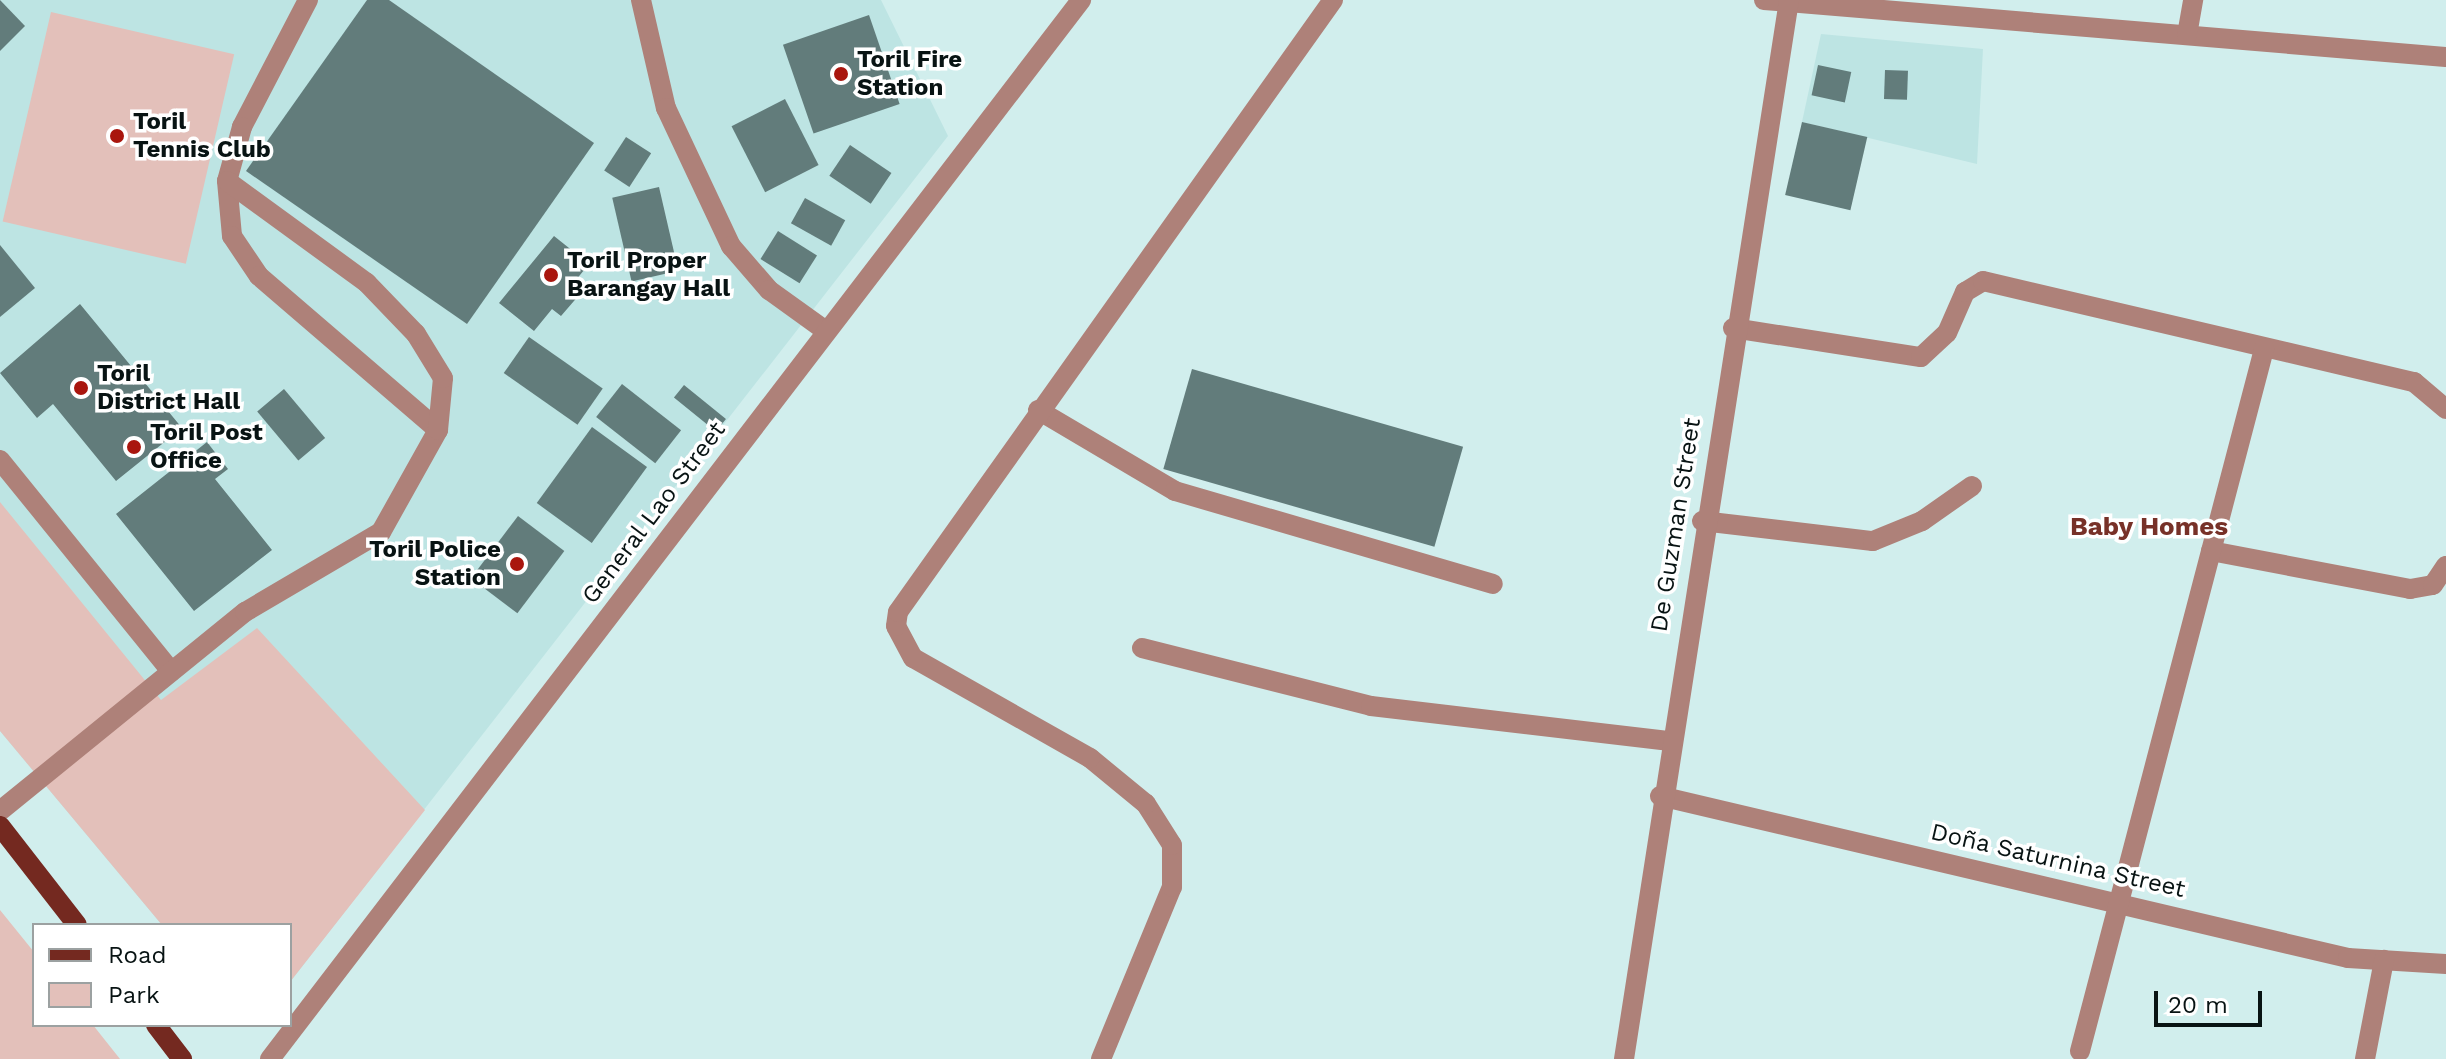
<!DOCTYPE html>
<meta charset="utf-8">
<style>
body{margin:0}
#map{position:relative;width:2446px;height:1059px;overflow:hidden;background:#d1eeed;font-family:"Work Sans",sans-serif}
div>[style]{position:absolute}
.built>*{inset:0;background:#bde4e3}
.green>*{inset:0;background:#e3c0ba;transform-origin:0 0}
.building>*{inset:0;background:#627c7b;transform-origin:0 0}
.minor>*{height:20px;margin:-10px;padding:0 10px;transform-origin:10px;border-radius:10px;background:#ae8179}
.major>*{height:20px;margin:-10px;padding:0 10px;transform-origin:10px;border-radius:10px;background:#742920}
.dots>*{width:22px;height:22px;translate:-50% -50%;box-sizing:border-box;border:4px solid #fff;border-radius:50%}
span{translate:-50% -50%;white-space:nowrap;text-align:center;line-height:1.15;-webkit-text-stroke:7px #fff;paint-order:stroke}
.poi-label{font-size:24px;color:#081313;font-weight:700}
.left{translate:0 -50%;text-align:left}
.right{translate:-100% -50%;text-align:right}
.street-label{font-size:24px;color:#081313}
.neighbourhood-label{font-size:26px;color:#773128;font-weight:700}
.legend{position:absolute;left:32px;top:923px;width:260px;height:104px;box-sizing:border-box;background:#fff;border:2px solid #9ca1a1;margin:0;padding:10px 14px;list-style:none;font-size:24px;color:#081313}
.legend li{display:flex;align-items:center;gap:16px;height:40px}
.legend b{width:40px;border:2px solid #9ca1a1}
.scale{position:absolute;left:2154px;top:991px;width:108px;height:36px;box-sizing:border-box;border:4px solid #081313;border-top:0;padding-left:10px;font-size:24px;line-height:28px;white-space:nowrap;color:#081313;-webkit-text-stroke:6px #fff;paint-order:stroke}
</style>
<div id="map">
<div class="built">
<div style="clip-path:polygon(0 0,881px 0,948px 136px,290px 982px,290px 925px,162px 925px,0 731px)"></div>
<div style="clip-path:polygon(1821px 34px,1983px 49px,1977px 164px,1802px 122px)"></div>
</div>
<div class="green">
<div style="left:51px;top:12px;width:188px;height:215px;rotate:13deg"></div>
<div style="clip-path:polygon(0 502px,161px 700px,257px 628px,425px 810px,290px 982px,290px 925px,162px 925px,0 731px)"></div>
<div style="clip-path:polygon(0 910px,34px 952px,34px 1025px,93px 1025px,120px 1059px,0 1059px)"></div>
</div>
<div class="building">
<div style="clip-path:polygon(0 0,25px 26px,0 51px)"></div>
<div style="clip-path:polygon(367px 0,389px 0,594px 143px,467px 324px,246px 171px)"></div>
<div style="left:869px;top:15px;width:94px;height:91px;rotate:71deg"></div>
<div style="left:1818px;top:65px;width:34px;height:31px;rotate:12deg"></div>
<div style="left:1885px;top:70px;width:23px;height:29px;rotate:2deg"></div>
<div style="left:785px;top:99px;width:74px;height:60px;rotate:63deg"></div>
<div style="left:1802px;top:122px;width:67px;height:75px;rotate:13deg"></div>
<div style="left:626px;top:137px;width:30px;height:40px;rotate:33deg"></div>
<div style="left:850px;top:145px;width:50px;height:37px;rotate:34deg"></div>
<div style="left:659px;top:187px;width:86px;height:48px;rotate:77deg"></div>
<div style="left:805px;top:198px;width:46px;height:29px;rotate:29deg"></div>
<div style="left:778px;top:231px;width:46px;height:33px;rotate:32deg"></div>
<div style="clip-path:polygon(554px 236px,589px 264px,571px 286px,580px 294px,561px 316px,552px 309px,534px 331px,499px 303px)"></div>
<div style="clip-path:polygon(0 245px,35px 288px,0 317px)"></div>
<div style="clip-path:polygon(80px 304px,182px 428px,116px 481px,53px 404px,37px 418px,0 373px)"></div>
<div style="left:529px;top:337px;width:90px;height:44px;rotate:35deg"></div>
<div style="left:1192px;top:369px;width:282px;height:104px;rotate:16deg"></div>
<div style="left:622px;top:384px;width:75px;height:42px;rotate:38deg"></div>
<div style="left:684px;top:385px;width:54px;height:16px;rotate:39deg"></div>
<div style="left:284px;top:389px;width:64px;height:35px;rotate:50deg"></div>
<div style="left:592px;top:427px;width:68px;height:94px;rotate:36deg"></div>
<div style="clip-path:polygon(207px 442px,228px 469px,215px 479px,272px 550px,194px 611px,116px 514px)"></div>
<div style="left:518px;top:516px;width:58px;height:78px;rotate:37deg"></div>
</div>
<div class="minor">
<div style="left:308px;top:0;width:143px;rotate:117.5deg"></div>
<div style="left:242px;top:127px;width:56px;rotate:105.5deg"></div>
<div style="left:227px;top:181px;width:55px;rotate:84.8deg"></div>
<div style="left:232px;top:236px;width:48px;rotate:56deg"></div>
<div style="left:259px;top:276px;width:236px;rotate:40.7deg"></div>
<div style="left:641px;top:0;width:111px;rotate:77deg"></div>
<div style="left:666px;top:108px;width:153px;rotate:64.8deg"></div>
<div style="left:731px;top:246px;width:58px;rotate:49.2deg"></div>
<div style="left:769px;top:290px;width:70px;rotate:35.7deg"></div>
<div style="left:1764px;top:0;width:684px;rotate:4.78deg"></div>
<div style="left:2187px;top:35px;width:36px;rotate:-80deg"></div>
<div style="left:1733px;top:328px;width:190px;rotate:8.8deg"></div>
<div style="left:1921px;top:357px;width:35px;rotate:-43deg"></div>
<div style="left:1947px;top:333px;width:45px;rotate:-66.3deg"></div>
<div style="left:1965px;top:292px;width:21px;rotate:-31deg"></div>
<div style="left:1983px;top:281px;width:443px;rotate:13.2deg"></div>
<div style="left:2414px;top:382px;width:42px;rotate:40.2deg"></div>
<div style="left:1038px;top:410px;width:159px;rotate:30.6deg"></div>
<div style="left:1175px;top:491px;width:331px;rotate:16.3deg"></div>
<div style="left:0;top:460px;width:272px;rotate:51deg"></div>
<div style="left:1702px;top:521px;width:172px;rotate:6.7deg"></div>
<div style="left:1873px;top:541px;width:53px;rotate:-22.2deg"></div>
<div style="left:1922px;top:521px;width:61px;rotate:-35deg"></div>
<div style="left:2211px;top:551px;width:203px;rotate:10.8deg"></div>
<div style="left:2410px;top:589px;width:23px;rotate:-10deg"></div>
<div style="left:2433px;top:585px;width:23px;rotate:-56deg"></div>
<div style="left:1142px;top:648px;width:236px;rotate:14.2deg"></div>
<div style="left:1371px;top:706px;width:299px;rotate:6.7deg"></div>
<div style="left:1660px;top:796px;width:707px;rotate:13.25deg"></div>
<div style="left:2348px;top:958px;width:98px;rotate:3.5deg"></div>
<div style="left:0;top:811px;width:316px;rotate:-39.1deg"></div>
<div style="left:245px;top:612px;width:158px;rotate:-30.5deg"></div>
<div style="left:381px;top:532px;width:117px;rotate:-60.8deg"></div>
<div style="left:438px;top:430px;width:52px;rotate:-84.5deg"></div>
<div style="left:443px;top:378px;width:52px;rotate:-121.5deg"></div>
<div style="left:416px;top:334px;width:71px;rotate:-133.9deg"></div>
<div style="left:367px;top:283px;width:173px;rotate:-143.9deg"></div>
<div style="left:2080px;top:1051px;width:726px;rotate:-75.31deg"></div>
<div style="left:270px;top:1059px;width:1334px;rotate:-52.55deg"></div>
<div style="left:1101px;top:1059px;width:186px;rotate:-67.6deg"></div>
<div style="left:1172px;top:887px;width:42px;rotate:-90deg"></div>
<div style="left:1172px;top:845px;width:49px;rotate:-122.4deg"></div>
<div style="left:1146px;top:804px;width:72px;rotate:-140.6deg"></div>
<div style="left:1090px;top:758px;width:203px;rotate:-150.5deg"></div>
<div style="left:913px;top:658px;width:36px;rotate:-118deg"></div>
<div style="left:896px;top:626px;width:14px;rotate:-82deg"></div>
<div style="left:898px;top:612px;width:751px;rotate:-54.6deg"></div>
<div style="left:1624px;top:1059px;width:1072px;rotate:-81.14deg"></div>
<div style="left:2365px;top:1059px;width:101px;rotate:-79.1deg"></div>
</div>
<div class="major">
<div style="left:0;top:826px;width:125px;rotate:52.1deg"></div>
<div style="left:156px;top:1025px;width:43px;rotate:52.6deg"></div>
</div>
<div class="dots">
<div style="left:841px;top:74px;background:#a9160e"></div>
<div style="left:117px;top:136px;background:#a9160e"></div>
<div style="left:551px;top:275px;background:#a9160e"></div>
<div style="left:81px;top:388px;background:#a9160e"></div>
<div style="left:134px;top:447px;background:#a9160e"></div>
<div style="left:517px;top:564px;background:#a9160e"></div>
</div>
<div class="poi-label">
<span class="left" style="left:857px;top:74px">Toril Fire<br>Station</span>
<span class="left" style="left:133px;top:136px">Toril<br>Tennis Club</span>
<span class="left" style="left:567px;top:275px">Toril Proper<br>Barangay Hall</span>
<span class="left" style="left:97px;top:388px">Toril<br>District Hall</span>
<span class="left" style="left:150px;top:447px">Toril Post<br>Office</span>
<span class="right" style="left:501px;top:564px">Toril Police<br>Station</span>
</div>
<div class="street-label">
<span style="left:654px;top:513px;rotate:-53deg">General Lao Street</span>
<span style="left:1676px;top:525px;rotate:-81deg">De Guzman Street</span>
<span style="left:2058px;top:861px;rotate:13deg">Doña Saturnina Street</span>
</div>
<div class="neighbourhood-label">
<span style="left:2149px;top:527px">Baby Homes</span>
</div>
<ul class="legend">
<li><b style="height:10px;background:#742920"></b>Road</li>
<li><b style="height:22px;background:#e3c0ba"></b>Park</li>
</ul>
<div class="scale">20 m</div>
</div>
